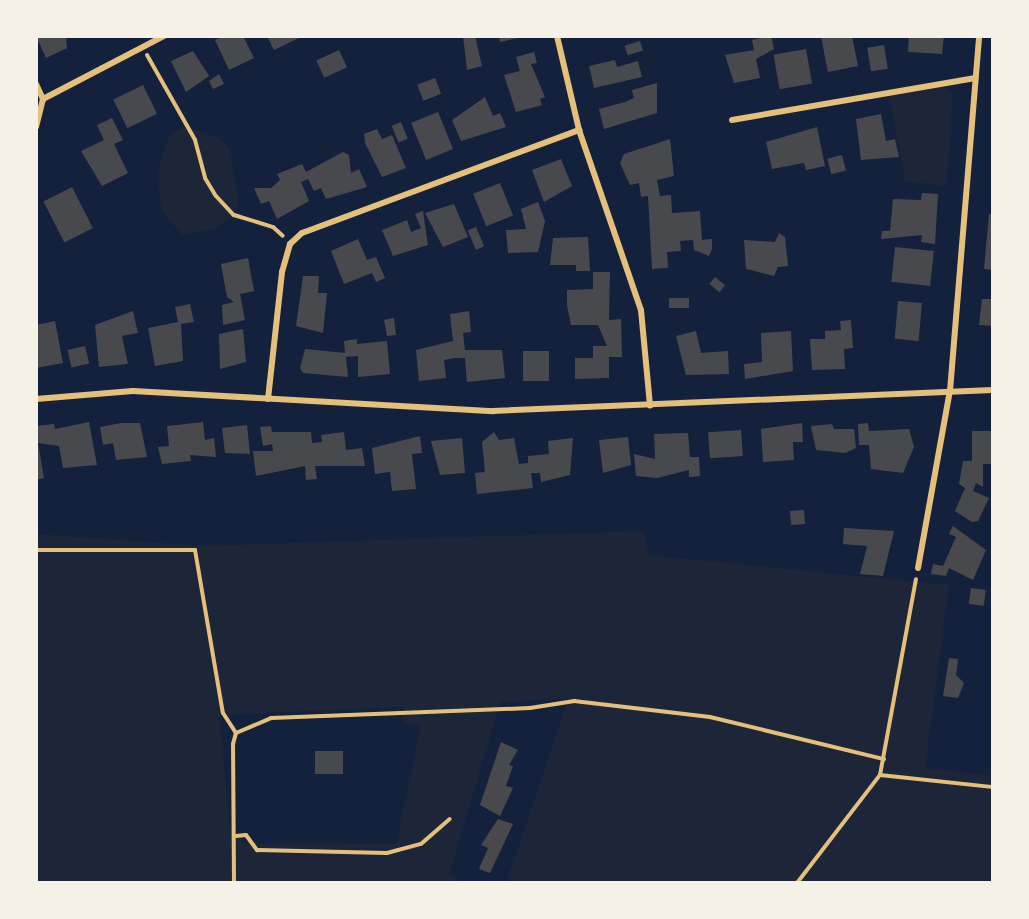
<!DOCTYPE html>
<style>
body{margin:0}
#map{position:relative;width:1029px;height:919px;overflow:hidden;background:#14213d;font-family:"Zilla Slab",serif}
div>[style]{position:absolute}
.green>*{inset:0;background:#1d2539}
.building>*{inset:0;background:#48494c;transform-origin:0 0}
.path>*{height:4px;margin:-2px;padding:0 2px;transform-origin:2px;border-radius:2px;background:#e5c07b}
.minor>*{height:6px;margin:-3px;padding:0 3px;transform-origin:3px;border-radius:3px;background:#e5c07b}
span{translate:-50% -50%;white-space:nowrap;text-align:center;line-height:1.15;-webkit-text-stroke:6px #f6f1e7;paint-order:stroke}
.frame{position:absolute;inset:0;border:38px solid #f6f1e7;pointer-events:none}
</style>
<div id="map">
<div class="green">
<div style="clip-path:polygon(942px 87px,953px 93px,946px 186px,905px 181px,889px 96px)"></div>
<div style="clip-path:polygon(186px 127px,217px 137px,229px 148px,238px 201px,234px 215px,214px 229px,182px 235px,163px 212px,157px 174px,170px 134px)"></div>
<div style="clip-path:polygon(evenodd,644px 531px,647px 555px,949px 585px,925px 768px,993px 776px,993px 883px,506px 883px,569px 698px,500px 702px,449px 875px,468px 883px,36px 883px,36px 534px,203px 546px,644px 531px,403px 707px,402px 723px,421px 726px,396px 844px,243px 843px,230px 825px,219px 715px,403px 707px)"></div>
</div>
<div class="building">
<div style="clip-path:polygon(36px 36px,66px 36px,67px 48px,46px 58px)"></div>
<div style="clip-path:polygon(223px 36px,243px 36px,254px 58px,229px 70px,215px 40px)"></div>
<div style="clip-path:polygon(267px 36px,303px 36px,274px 50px)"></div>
<div style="clip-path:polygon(463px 36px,475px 36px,482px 66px,467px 70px)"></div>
<div style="clip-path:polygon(499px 36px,521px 36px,522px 37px,500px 42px)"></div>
<div style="clip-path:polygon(771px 36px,774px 49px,756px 59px,760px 78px,734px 83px,725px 55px,754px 50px,752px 40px)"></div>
<div style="clip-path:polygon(852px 36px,858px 66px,828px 72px,821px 37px)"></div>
<div style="clip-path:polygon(909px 36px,944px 36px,942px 54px,908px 52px)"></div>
<div style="left:640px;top:41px;width:10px;height:16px;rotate:73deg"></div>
<div style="left:884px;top:45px;width:24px;height:17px;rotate:81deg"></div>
<div style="left:806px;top:49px;width:35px;height:33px;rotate:80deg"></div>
<div style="left:339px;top:50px;width:19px;height:25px;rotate:65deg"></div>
<div style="clip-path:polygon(193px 51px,209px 76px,186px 92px,171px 61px)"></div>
<div style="clip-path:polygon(534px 52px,537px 63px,531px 64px,545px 97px,540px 99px,542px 105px,516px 112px,504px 75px,520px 71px,516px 57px)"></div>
<div style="clip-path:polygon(615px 60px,617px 67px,638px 61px,642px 77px,594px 88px,589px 66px)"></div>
<div style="clip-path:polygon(219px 74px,224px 84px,213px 89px,209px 81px)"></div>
<div style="left:435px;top:78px;width:17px;height:19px;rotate:69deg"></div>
<div style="clip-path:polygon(657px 83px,657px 113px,604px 129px,599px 109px,625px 102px,634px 98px,632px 90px)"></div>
<div style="left:143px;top:85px;width:32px;height:33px;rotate:64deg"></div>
<div style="clip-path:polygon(485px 97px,493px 116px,500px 113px,506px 127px,461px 141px,452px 120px)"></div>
<div style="left:438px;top:112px;width:40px;height:29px;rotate:68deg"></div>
<div style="clip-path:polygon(881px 114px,886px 141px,895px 139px,899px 157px,861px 160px,856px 119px)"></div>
<div style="clip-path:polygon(112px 118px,123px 140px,114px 144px,128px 173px,102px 186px,81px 151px,104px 140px,97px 125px)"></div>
<div style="left:401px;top:122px;width:18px;height:10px;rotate:68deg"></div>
<div style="clip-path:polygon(817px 127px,825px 166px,806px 170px,804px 163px,772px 169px,766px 142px)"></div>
<div style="clip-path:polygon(377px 129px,382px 139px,392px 135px,406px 168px,382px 177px,365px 143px,364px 134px)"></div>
<div style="clip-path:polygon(670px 139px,674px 176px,657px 180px,660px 196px,671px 195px,672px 213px,700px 211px,702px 240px,712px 239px,712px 249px,709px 256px,694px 250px,693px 240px,680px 241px,681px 251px,667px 252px,668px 268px,652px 269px,648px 196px,641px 197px,639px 183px,630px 185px,620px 163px,624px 154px)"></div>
<div style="clip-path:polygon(343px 152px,349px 155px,351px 173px,359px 169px,367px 187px,326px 199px,321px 188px,314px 191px,308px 179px,301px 182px,309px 201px,277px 219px,269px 201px,261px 204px,254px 188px,271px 188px,280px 180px,277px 174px,302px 164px,306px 172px)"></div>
<div style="left:842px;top:155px;width:16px;height:15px;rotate:76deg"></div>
<div style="clip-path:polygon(561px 159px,572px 186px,544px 202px,532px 170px)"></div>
<div style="left:500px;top:183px;width:35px;height:29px;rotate:68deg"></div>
<div style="left:72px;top:187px;width:46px;height:32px;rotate:63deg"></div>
<div style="clip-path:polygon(922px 193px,938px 194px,935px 244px,921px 242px,922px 235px,881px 239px,882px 231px,890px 231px,893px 199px,921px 200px)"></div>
<div style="clip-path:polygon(538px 202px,545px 221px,538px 252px,508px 253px,506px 230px,526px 229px,521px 209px)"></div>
<div style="clip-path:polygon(454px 204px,468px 237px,443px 247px,425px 213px)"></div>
<div style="clip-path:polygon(423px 211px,428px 245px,393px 256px,382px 230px,407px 220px,411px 232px,421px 228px,415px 214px)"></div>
<div style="clip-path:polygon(989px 214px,993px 214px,993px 270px,984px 269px)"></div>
<div style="left:476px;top:227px;width:21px;height:9px;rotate:67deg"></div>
<div style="clip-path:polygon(779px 233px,785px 237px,788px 266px,778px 267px,774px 276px,746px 269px,744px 240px,775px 242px)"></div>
<div style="clip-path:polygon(588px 237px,590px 271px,576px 271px,576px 265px,550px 265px,553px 238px)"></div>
<div style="clip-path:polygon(358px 239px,367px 260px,376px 257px,385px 278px,376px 282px,372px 273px,344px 284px,331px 251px)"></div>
<div style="left:895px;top:247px;width:39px;height:35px;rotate:6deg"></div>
<div style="clip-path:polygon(248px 258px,254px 291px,240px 294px,245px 320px,223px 325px,222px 305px,234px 302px,227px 297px,221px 264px)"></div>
<div style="clip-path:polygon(593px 272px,610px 272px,609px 320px,621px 319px,622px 357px,609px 357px,609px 378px,575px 379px,575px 358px,593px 358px,593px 346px,607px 346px,598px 325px,571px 325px,567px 305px,567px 290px,593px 289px)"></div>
<div style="clip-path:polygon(303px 276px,319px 276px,318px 293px,327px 293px,323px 333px,296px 326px)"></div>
<div style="left:715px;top:277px;width:13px;height:9px;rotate:39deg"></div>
<div style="left:689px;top:298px;width:10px;height:20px;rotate:90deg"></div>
<div style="clip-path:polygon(982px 299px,993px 299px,993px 326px,979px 325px)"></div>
<div style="left:898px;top:301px;width:24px;height:38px;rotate:5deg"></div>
<div style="clip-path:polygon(190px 304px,194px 322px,181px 324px,183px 361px,155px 366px,148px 328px,178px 322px,175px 307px)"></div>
<div style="clip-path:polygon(133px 311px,138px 333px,122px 336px,128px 364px,99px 367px,95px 325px)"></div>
<div style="clip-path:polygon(469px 311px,471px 332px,463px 333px,465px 350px,502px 350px,505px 378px,467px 382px,465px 358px,455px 358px,444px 360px,446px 378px,419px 381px,416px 350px,453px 341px,450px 314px)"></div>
<div style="clip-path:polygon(394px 318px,396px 335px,387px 336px,384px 320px)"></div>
<div style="clip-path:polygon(851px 320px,853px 348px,844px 349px,845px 369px,812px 370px,810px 339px,825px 339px,825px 331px,841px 330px,840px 321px)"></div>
<div style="clip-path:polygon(55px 321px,63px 363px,36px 368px,36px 325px)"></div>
<div style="clip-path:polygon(243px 329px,246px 362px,220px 369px,219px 334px)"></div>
<div style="clip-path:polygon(696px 331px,701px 353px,728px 351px,729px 374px,686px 375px,676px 336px)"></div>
<div style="clip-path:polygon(791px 331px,793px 371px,745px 379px,744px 364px,762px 362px,761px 333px)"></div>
<div style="clip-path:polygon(357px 339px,357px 344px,387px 341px,390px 374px,358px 377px,358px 356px,346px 357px,348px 377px,303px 373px,300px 368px,305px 349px,345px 353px,344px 341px)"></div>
<div style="left:85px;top:346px;width:18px;height:18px;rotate:77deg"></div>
<div style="left:549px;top:351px;width:30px;height:26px;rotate:90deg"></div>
<div style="clip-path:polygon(89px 422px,97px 465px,63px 468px,59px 446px,38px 443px,44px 478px,36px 480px,36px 426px,54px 424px,55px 429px)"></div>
<div style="clip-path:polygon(203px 422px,205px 440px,214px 438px,216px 457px,190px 455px,191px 461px,162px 464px,158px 447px,169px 446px,167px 426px)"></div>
<div style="clip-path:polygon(121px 423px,140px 423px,147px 457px,116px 460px,113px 443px,103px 445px,100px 427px)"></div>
<div style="clip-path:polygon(802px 423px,803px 442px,793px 442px,794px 460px,763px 462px,761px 429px)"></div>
<div style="clip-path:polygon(868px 423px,869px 431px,909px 429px,914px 447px,903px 473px,871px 469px,869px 445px,859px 445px,858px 424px)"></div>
<div style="clip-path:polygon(832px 424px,834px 429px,854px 429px,856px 448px,845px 453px,816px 450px,811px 426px)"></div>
<div style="clip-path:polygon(247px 425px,250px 454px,225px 453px,222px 428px)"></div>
<div style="clip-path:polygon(271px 426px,272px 432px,311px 432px,312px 443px,322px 442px,321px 435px,344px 432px,346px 450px,362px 448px,365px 466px,315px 466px,317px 479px,306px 480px,305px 466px,256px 476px,253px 451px,273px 451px,272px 444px,263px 446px,260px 427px)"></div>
<div style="left:741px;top:430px;width:26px;height:33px;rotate:86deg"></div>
<div style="clip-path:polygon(972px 431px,993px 431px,993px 464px,983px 464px,983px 487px,976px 483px,973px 491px,989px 498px,978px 521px,972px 522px,955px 511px,965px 488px,959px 484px,963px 461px,972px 461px)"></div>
<div style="clip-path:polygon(494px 432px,499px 440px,514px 438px,519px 464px,528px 463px,528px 456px,549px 454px,548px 441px,573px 438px,570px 475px,541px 482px,540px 473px,531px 473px,533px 488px,477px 494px,475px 473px,485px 472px,482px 442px)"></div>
<div style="clip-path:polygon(688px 433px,690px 457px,699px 457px,700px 476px,689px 477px,689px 470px,657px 478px,636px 476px,634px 454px,655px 459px,654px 434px)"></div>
<div style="clip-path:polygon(420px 436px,422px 453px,412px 454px,416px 489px,392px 491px,390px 472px,375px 474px,372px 448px)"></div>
<div style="clip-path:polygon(628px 437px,631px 465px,603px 473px,599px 440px)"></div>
<div style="clip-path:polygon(462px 438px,465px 473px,440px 475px,431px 441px)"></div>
<div style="left:804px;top:510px;width:14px;height:14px;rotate:86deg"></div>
<div style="clip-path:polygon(953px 526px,986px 550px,973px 580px,949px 568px,946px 576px,931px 574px,933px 564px,943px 566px,956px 537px,949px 534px)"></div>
<div style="clip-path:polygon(844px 528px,894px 531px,883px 576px,860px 574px,867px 546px,843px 544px)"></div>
<div style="left:971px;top:588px;width:15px;height:16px;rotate:8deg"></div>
<div style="clip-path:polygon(949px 658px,958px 659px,956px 675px,964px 683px,958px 698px,943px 696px)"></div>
<div style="clip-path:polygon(501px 742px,518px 750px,509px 765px,513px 766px,506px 786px,513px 788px,500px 816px,480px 805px)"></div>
<div style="left:315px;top:751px;width:28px;height:23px"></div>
<div style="clip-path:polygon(498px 819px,513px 824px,490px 873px,479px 869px,488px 848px,481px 845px)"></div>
</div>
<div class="path">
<div style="left:147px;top:55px;width:98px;rotate:60.5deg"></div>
<div style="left:195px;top:140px;width:39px;rotate:75deg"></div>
<div style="left:205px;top:178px;width:21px;rotate:59deg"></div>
<div style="left:216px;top:196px;width:26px;rotate:47deg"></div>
<div style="left:234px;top:215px;width:41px;rotate:17.1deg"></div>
<div style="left:273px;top:227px;width:13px;rotate:42deg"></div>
<div style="left:36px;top:550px;width:159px"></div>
<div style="left:195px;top:550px;width:165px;rotate:80.3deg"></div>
<div style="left:223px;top:713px;width:24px;rotate:57deg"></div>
<div style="left:880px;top:775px;width:114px;rotate:6.1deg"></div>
<div style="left:236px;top:836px;width:10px;rotate:-6deg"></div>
<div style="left:246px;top:835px;width:19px;rotate:54deg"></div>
<div style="left:257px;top:850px;width:130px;rotate:1.3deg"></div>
<div style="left:387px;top:853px;width:35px;rotate:-15deg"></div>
<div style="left:421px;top:844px;width:38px;rotate:-41deg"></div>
<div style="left:234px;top:883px;width:139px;rotate:-90.4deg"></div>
<div style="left:233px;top:744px;width:11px;rotate:-75deg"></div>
<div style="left:236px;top:733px;width:38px;rotate:-23deg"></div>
<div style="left:271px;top:718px;width:259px;rotate:-2.2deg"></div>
<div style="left:530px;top:708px;width:45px;rotate:-9deg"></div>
<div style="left:574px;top:701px;width:137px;rotate:6.7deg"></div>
<div style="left:710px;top:717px;width:179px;rotate:13.6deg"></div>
<div style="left:797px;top:883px;width:136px;rotate:-52.5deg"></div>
<div style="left:880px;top:775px;width:199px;rotate:-79.6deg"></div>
</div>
<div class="minor">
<div style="left:557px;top:36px;width:97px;rotate:76.8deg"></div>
<div style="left:579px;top:130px;width:190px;rotate:71deg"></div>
<div style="left:641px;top:310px;width:96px;rotate:84.6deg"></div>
<div style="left:36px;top:84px;width:17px;rotate:65deg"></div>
<div style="left:732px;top:120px;width:247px;rotate:-9.8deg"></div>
<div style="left:36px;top:127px;width:29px;rotate:-76deg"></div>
<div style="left:43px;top:99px;width:136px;rotate:-27.5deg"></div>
<div style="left:36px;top:399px;width:97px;rotate:-4.7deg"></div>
<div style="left:133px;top:391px;width:361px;rotate:3.2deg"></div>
<div style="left:493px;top:411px;width:500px;rotate:-2.41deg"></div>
<div style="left:268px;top:399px;width:128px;rotate:-83.7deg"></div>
<div style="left:282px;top:272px;width:29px;rotate:-74deg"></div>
<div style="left:290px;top:244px;width:16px;rotate:-43deg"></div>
<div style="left:302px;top:233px;width:296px;rotate:-20.4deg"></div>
<div style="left:918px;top:568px;width:180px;rotate:-79.8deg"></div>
<div style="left:950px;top:391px;width:356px;rotate:-85.3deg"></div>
</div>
<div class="frame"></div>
</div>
